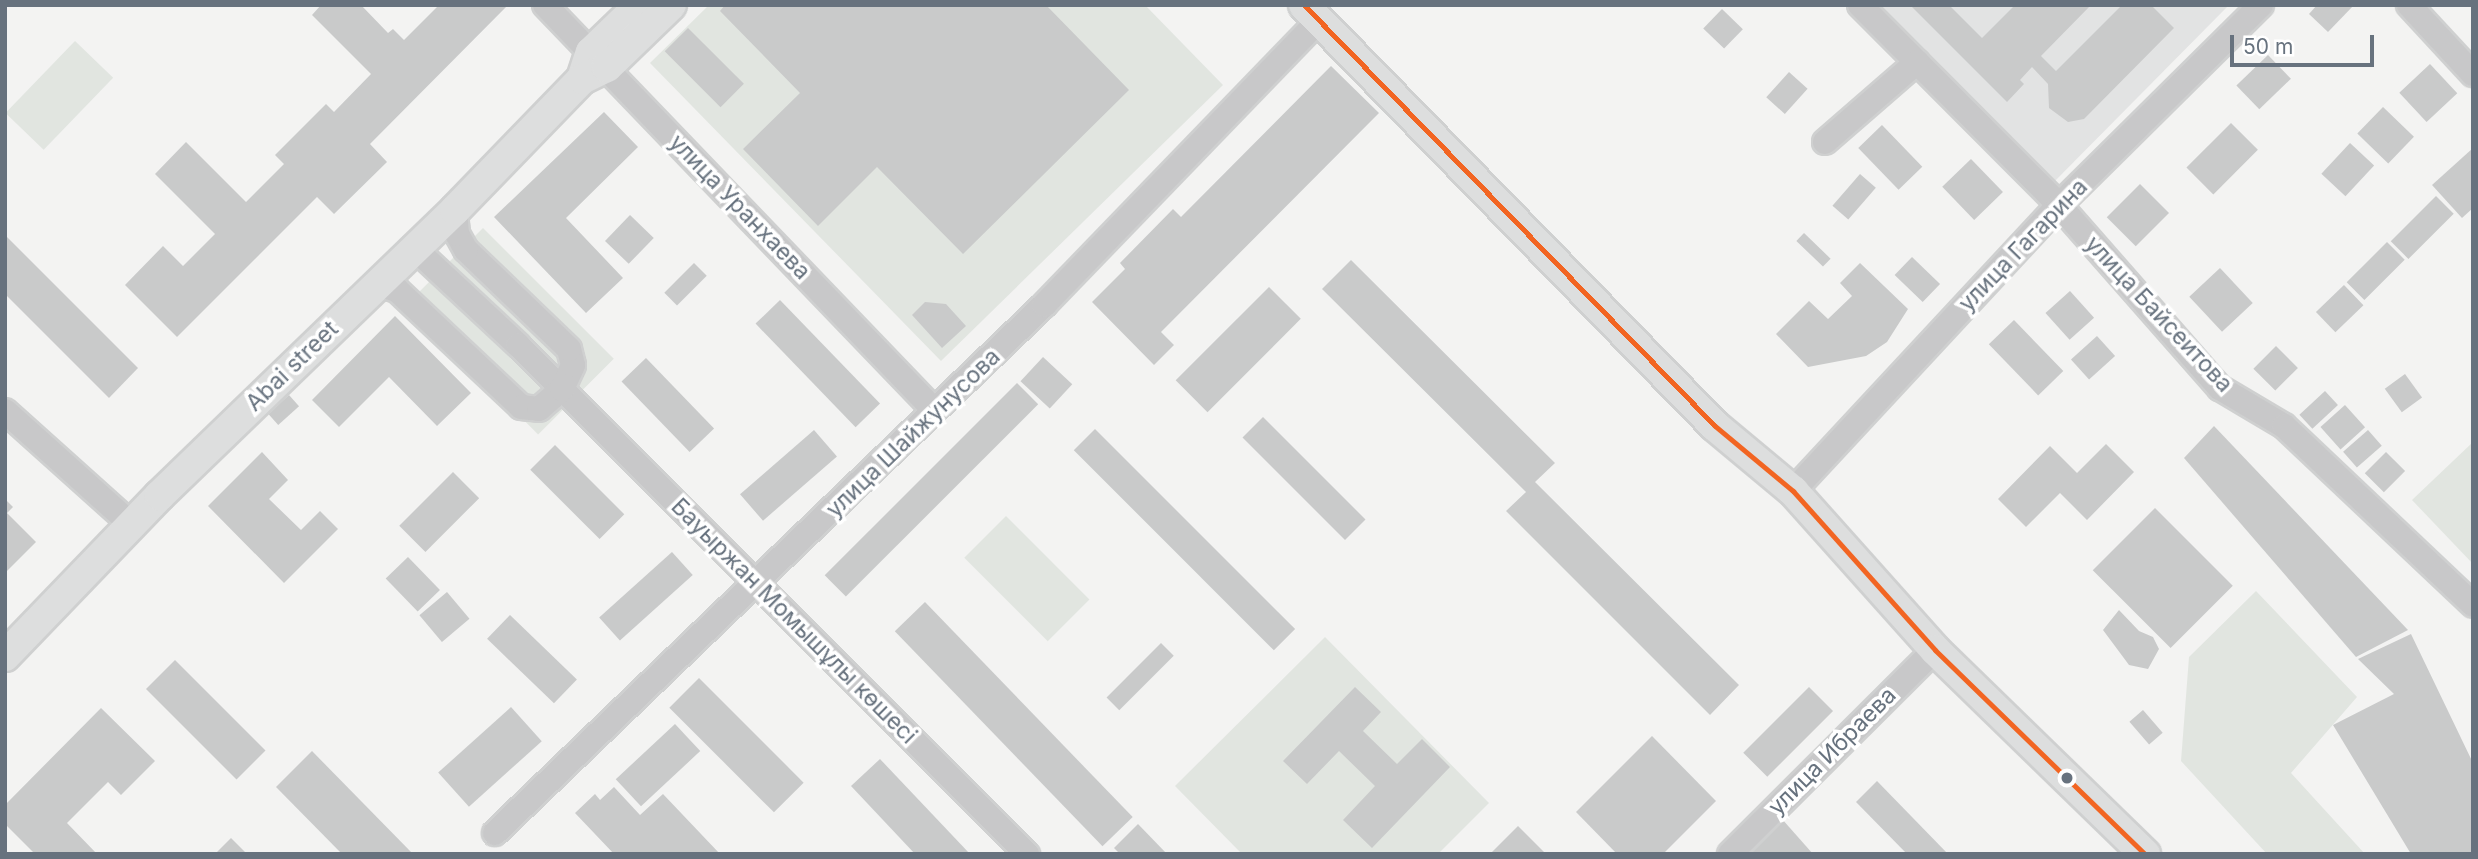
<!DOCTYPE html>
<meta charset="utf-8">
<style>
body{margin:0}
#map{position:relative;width:2478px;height:859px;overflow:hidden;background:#f3f3f2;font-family:Inter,sans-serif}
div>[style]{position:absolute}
.built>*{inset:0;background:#e2e3e3}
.green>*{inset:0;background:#e1e5e0;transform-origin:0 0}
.building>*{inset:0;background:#c9caca;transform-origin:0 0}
.roads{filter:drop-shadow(2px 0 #cfd0d0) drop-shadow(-2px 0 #cfd0d0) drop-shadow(0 2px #cfd0d0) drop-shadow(0 -2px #cfd0d0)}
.minor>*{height:24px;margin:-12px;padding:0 12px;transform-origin:12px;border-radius:12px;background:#c8c8c9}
.major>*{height:30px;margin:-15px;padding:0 15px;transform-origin:15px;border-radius:15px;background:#dddede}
.bus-1>*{height:5px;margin:-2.5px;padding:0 2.5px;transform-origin:2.5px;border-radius:2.5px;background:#f26522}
.dots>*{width:19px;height:19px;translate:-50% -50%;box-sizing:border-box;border:4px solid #fff;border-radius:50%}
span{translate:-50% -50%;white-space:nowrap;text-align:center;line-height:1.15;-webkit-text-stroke:7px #fff;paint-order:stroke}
.street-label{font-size:23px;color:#67727e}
.frame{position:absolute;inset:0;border:7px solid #67727e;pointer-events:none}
.scale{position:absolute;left:2230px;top:35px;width:144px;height:32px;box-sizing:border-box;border:4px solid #67727e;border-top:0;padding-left:9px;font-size:21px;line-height:24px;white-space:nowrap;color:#67727e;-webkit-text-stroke:5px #fff;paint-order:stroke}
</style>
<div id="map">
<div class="built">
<div style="clip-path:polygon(1871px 5px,2229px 5px,2049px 187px)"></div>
</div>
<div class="green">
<div style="clip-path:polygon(709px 5px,1145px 5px,1223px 85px,941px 361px,650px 63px)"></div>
<div style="left:75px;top:41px;width:53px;height:100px;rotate:44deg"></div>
<div style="left:483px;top:228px;width:185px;height:107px;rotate:45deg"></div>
<div style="clip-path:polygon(2473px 442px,2473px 564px,2412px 500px)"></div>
<div style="left:1006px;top:516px;width:118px;height:59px;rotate:45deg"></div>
<div style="clip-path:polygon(2256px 591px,2357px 697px,2291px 773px,2365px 854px,2267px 854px,2181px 761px,2189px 657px)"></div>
<div style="clip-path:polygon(1325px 637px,1489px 803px,1438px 854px,1242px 854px,1175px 786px)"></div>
</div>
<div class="building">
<div style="clip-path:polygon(321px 5px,361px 5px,388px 33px,393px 29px,404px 40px,439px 5px,508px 5px,370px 144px,387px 162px,334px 214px,317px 197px,177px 337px,125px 285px,163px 246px,183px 266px,215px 234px,155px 174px,186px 142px,246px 202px,284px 164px,275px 155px,326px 104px,334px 112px,371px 74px,312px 15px)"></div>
<div style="clip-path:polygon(725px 5px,1046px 5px,1129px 90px,963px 254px,877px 167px,818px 226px,743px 149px,800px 93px,720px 11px)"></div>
<div style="clip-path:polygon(1910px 5px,1949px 5px,1982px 38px,2015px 5px,2091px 5px,2041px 56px,2056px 71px,2122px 5px,2151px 5px,2174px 28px,2084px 119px,2068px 122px,2049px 108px,2048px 84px,2032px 67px,2020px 80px,2024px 84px,2007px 102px)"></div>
<div style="clip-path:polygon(2317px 5px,2354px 5px,2328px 32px,2309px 14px)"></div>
<div style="left:1722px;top:9px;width:29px;height:27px;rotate:44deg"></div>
<div style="left:688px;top:28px;width:79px;height:33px;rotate:45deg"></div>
<div style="left:2268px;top:55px;width:33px;height:44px;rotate:46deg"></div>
<div style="left:2430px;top:64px;width:40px;height:42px;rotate:47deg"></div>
<div style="clip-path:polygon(1331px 66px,1379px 113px,1161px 332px,1174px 345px,1154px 365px,1092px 302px,1125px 269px,1120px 263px,1173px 209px,1181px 217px)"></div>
<div style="left:1789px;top:72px;width:25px;height:34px;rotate:42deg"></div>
<div style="left:2383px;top:107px;width:43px;height:37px;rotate:44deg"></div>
<div style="clip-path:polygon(604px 112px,638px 147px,566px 218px,623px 278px,586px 313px,494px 217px)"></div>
<div style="left:2231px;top:123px;width:38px;height:63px;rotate:45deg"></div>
<div style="left:1882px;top:125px;width:58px;height:33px;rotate:46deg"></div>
<div style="left:2350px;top:143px;width:33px;height:42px;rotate:43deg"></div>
<div style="clip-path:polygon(2473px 148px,2473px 208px,2462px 218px,2432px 185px)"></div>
<div style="left:1971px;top:159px;width:46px;height:40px;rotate:46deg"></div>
<div style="left:1860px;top:174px;width:21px;height:42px;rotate:41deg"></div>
<div style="left:2140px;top:184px;width:41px;height:47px;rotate:45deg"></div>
<div style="left:2436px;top:196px;width:25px;height:64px;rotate:45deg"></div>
<div style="left:630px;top:215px;width:33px;height:36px;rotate:44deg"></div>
<div style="left:1804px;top:233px;width:37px;height:11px;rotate:44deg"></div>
<div style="clip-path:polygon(5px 235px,138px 368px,109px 398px,5px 294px)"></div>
<div style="left:2387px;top:242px;width:25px;height:57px;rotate:45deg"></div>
<div style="left:1912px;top:257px;width:39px;height:25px;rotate:44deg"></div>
<div style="clip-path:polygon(1351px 260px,1555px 463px,1535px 482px,1739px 685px,1710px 715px,1506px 511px,1526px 492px,1322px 289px)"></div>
<div style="left:694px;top:263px;width:18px;height:42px;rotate:45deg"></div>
<div style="clip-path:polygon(1860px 263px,1908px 309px,1887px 342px,1866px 356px,1808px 367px,1776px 334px,1809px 301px,1828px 319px,1852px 296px,1840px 283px)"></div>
<div style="left:2220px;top:268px;width:48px;height:42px;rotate:47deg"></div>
<div style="left:2344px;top:285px;width:28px;height:39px;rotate:46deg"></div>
<div style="left:1269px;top:287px;width:45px;height:132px;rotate:45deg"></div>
<div style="left:2070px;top:291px;width:36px;height:33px;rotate:48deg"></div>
<div style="left:780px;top:300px;width:144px;height:34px;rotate:46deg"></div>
<div style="clip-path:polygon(925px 302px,946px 304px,966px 326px,942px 348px,912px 315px)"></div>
<div style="clip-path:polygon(395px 316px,471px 393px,437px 426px,389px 377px,339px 427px,312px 400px)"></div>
<div style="left:2014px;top:320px;width:71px;height:35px;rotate:46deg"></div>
<div style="left:2097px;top:336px;width:27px;height:35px;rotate:48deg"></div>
<div style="left:2276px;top:346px;width:31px;height:32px;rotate:45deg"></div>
<div style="left:1043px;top:357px;width:40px;height:33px;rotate:43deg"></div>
<div style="left:646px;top:358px;width:98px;height:34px;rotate:46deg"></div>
<div style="left:2405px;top:374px;width:29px;height:25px;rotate:54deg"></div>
<div style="left:1017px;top:383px;width:30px;height:272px;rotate:45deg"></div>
<div style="left:2325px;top:391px;width:19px;height:35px;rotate:47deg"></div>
<div style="left:289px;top:395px;width:15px;height:28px;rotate:48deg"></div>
<div style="left:2345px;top:405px;width:30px;height:33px;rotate:48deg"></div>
<div style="left:1263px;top:417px;width:145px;height:29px;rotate:45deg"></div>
<div style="clip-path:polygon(2214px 426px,2408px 630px,2356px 657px,2184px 458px)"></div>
<div style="left:1095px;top:429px;width:283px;height:30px;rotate:45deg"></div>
<div style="left:814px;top:430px;width:35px;height:98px;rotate:49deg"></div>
<div style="left:2368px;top:430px;width:21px;height:33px;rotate:49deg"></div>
<div style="clip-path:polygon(2106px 444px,2134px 472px,2087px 520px,2060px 493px,2026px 527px,1998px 499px,2050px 446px,2077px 473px)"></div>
<div style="left:555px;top:445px;width:98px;height:35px;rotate:45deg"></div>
<div style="clip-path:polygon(262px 452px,288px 480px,269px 499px,301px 530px,320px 511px,338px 529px,284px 583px,208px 506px)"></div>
<div style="left:2386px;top:452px;width:27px;height:30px;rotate:45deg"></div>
<div style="left:453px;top:472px;width:37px;height:76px;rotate:45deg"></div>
<div style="clip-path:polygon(5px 499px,13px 507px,7px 513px,36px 542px,5px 573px)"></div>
<div style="left:2155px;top:508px;width:110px;height:88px;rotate:45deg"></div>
<div style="left:672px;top:552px;width:31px;height:98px;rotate:48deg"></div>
<div style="left:408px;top:557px;width:46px;height:31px;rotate:46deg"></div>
<div style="left:447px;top:592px;width:35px;height:36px;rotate:50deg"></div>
<div style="left:925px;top:602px;width:299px;height:42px;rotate:46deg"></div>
<div style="clip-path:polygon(2119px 610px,2139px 631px,2153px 637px,2159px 649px,2148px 669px,2129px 665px,2103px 630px)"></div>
<div style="left:510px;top:615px;width:93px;height:33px;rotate:44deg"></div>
<div style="clip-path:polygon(2411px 634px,2473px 763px,2473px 854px,2411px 854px,2333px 725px,2394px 694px,2358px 659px)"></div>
<div style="left:1161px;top:643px;width:18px;height:77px;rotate:45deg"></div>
<div style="left:175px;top:660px;width:128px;height:41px;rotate:45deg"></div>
<div style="left:699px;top:678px;width:148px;height:42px;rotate:45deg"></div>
<div style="clip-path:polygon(1355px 687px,1381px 712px,1363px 731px,1397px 764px,1422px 739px,1450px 767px,1372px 848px,1343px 820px,1375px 786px,1339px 751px,1307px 784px,1283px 761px)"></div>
<div style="left:1809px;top:687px;width:34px;height:93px;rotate:45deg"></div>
<div style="left:511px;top:707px;width:46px;height:98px;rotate:48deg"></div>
<div style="clip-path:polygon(101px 708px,155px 761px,121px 795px,108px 782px,67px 823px,97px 854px,35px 854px,5px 824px,5px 805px)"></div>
<div style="left:2143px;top:710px;width:30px;height:18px;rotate:49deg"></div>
<div style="left:675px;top:724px;width:37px;height:81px;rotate:47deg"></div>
<div style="clip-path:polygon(1652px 736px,1716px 801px,1663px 854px,1617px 854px,1576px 812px)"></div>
<div style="clip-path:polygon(312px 751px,413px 854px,342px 854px,276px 787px)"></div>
<div style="clip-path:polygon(880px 759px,970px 854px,915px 854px,851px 786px)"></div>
<div style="clip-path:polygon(1877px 781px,1948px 854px,1907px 854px,1856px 802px)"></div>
<div style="clip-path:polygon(614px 787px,640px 815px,663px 794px,720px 854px,614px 854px,575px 813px,595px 794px,600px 800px)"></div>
<div style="clip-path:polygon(1782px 819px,1813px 854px,1747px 854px)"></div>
<div style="clip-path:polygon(1138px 824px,1167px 854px,1120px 854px,1114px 848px)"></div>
<div style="clip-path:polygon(1518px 826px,1546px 854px,1490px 854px)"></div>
<div style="clip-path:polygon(231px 838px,247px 854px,215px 854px)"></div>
</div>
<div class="roads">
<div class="minor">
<div style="left:545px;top:5px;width:562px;rotate:46.15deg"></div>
<div style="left:1860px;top:5px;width:282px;rotate:45.1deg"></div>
<div style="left:2059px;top:205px;width:244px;rotate:48.7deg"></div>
<div style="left:2220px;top:388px;width:74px;rotate:30.7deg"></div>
<div style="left:2284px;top:426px;width:260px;rotate:43.4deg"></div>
<div style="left:2409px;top:5px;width:94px;rotate:47.2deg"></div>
<div style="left:1825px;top:142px;width:122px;rotate:-41deg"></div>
<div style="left:413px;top:247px;width:144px;rotate:43deg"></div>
<div style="left:518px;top:345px;width:720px;rotate:45deg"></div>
<div style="left:376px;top:284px;width:22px;rotate:16deg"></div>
<div style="left:397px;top:290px;width:170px;rotate:43.3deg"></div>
<div style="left:521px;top:407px;width:18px;rotate:6deg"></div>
<div style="left:539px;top:409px;width:30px;rotate:-41deg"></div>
<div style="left:562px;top:389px;width:26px;rotate:-65deg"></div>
<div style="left:573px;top:365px;width:16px;rotate:-104deg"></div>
<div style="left:569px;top:349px;width:143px;rotate:-136.1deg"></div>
<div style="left:466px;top:250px;width:18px;rotate:-119deg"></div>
<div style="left:457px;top:234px;width:24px;rotate:-95deg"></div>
<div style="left:5px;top:411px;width:171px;rotate:41.9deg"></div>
<div style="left:1793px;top:491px;width:391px;rotate:-47.1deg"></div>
<div style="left:2059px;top:205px;width:284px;rotate:-44.7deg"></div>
<div style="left:495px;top:833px;width:762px;rotate:-43.88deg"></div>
<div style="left:1044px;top:305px;width:395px;rotate:-46deg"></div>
<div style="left:1730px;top:854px;width:289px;rotate:-44.9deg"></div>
</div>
<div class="major">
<div style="left:1304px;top:5px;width:588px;rotate:45.69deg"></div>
<div style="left:1715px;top:426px;width:102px;rotate:39.8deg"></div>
<div style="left:1793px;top:491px;width:213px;rotate:48.2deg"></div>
<div style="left:1935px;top:650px;width:293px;rotate:44.2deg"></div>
<div style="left:582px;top:79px;width:28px;rotate:-72deg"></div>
<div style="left:591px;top:52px;width:68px;rotate:-43.8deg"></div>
<div style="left:5px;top:656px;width:223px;rotate:-46.1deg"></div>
<div style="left:160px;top:495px;width:410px;rotate:-44deg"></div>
<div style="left:455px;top:210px;width:182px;rotate:-45.9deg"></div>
<div style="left:582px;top:79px;width:28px;rotate:-26deg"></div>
<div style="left:607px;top:67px;width:89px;rotate:-44.1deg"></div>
</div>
</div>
<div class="bus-1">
<div style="left:1304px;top:5px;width:588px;rotate:45.69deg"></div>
<div style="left:1715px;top:426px;width:102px;rotate:39.8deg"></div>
<div style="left:1793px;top:491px;width:213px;rotate:48.2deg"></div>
<div style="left:1935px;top:650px;width:293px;rotate:44.2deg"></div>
</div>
<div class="dots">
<div style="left:2067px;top:778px;background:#67727e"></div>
</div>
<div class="street-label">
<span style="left:740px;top:207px;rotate:46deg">улица Уранхаева</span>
<span style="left:2023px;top:245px;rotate:-46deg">улица Гагарина</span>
<span style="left:2159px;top:314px;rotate:47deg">улица Байсеитова</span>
<span style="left:292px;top:366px;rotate:-44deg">Abai street</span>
<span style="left:913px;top:433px;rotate:-44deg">улица Шайжунусова</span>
<span style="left:794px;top:621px;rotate:45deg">Бауыржан Момышұлы көшесі</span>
<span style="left:1832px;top:751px;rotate:-45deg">улица Ибраева</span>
</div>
<div class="frame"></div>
<div class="scale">50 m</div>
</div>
